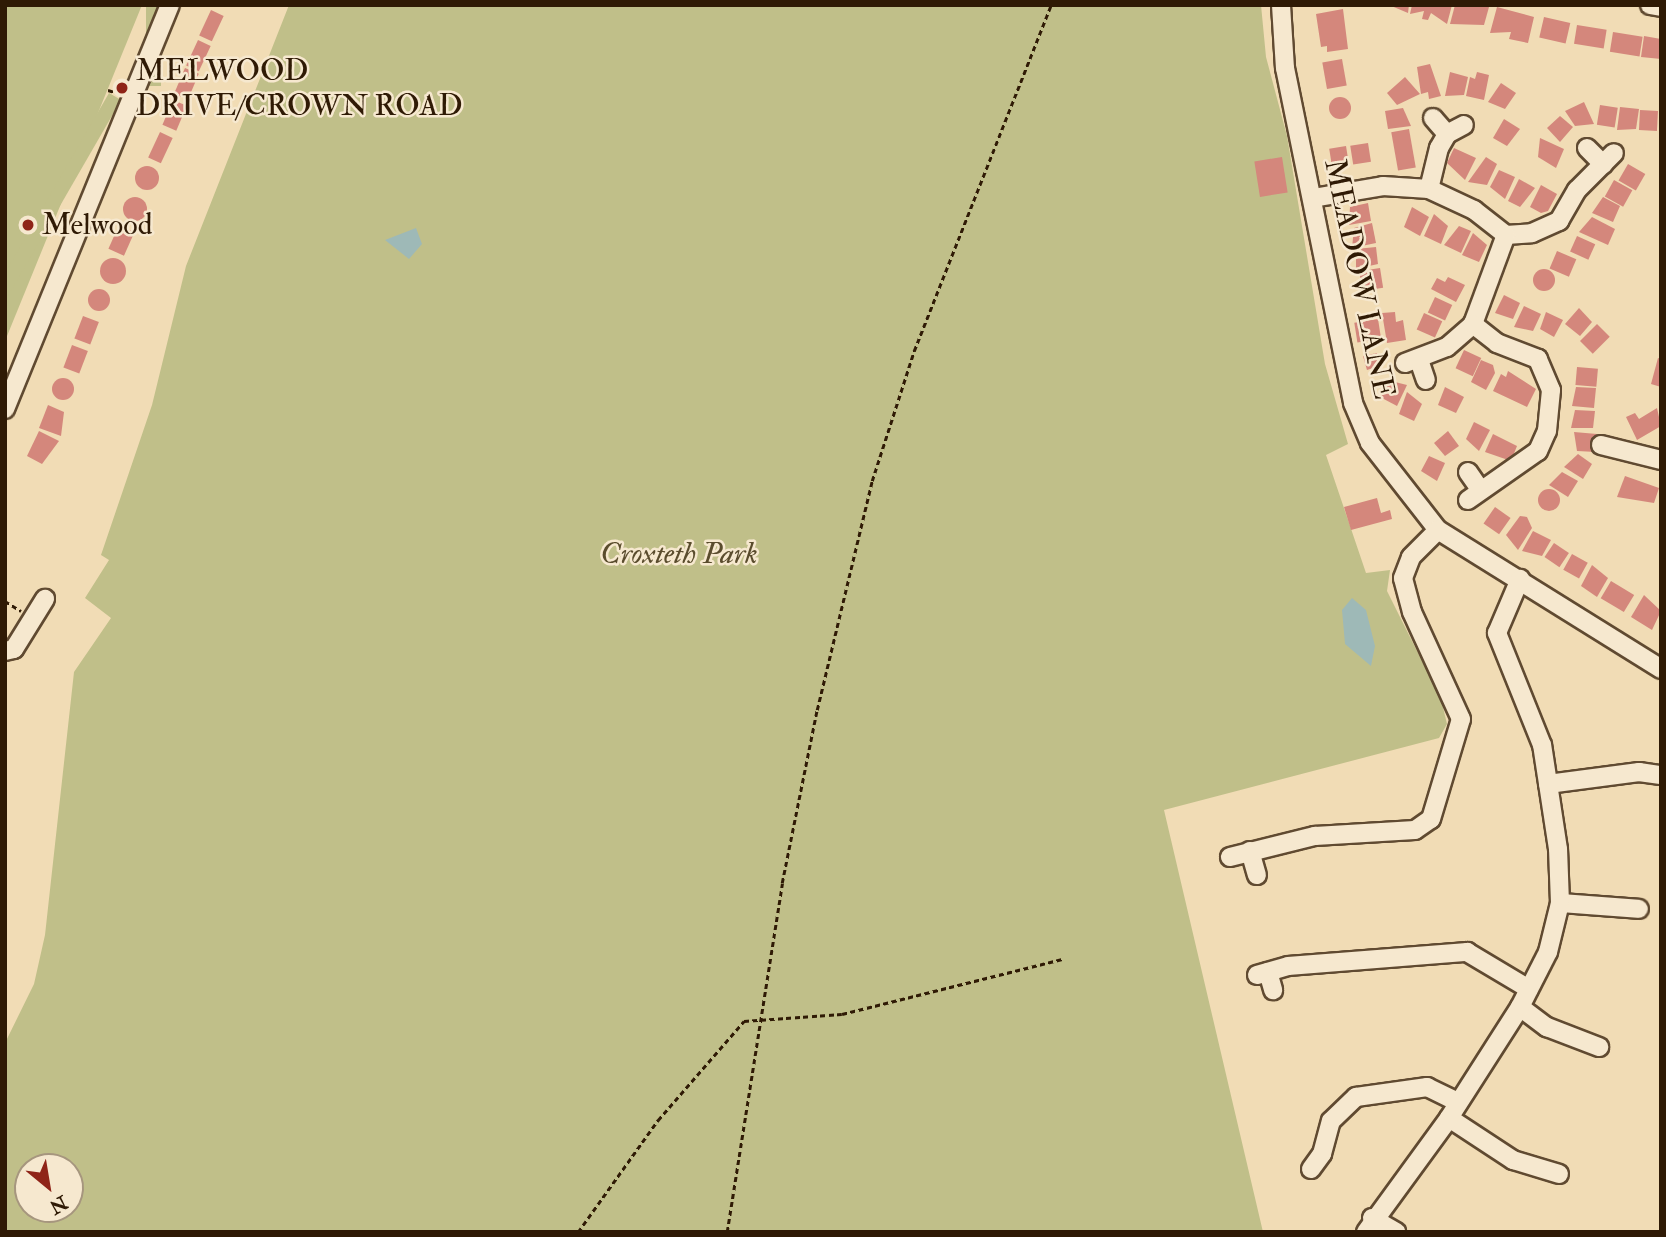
<!DOCTYPE html>
<style>
body{margin:0}
#map{position:relative;width:1666px;height:1237px;overflow:hidden;background:#f1dcb5;font-family:"IM FELL Double Pica",serif}
div>[style]{position:absolute}
.green>*{inset:0;background:#c0bf89;transform-origin:0 0}
.water>*{inset:0;background:#9eb9b7}
.building>*{inset:0;background:#d4877c;transform-origin:0 0}
.round{border-radius:50%}
.path>*{height:2.5px;margin-top:-1.25px;transform-origin:0;background:repeating-linear-gradient(90deg,#2f1a05 0 5px,transparent 0 8.5px)}
.roads{filter:drop-shadow(2px 0 #604a31) drop-shadow(-2px 0 #604a31) drop-shadow(0 2px #604a31) drop-shadow(0 -2px #604a31)}
.minor>*{height:18px;margin:-9px;padding:0 9px;transform-origin:9px;border-radius:9px;background:#f6e8cf}
.dots>*{width:19px;height:19px;translate:-50% -50%;box-sizing:border-box;border:4px solid #f6e8cf;border-radius:50%}
span{translate:-50% -50%;white-space:nowrap;text-align:center;line-height:1.15;-webkit-text-stroke:5px #f6e8cf;paint-order:stroke}
.poi-label{font-size:30px;color:#2f1a05}
.left{translate:0 -50%;text-align:left}
.street-label{font-size:30px;color:#2f1a05}
.park-label{font-size:30px;color:#5a4c2d;font-style:italic}
.frame{position:absolute;inset:0;border:7px solid #2f1a05;pointer-events:none}
.north{position:absolute;left:14px;top:1153px;width:70px;height:70px;box-sizing:border-box;background:#f6e8cf;border:2px solid #a6967e;border-radius:50%;rotate:150deg;font-size:19px;font-weight:700;line-height:28px;text-align:center;color:#2f1a05}
.north::after{content:'';display:block;margin:auto;width:24px;height:32px;background:#8f2418;clip-path:polygon(50% 0,100% 100%,50% 72%,0 100%)}
</style>
<div id="map">
<div class="green">
<div style="clip-path:polygon(5px 5px,142px 5px,5px 341px)"></div>
<div style="left:146px;top:5px;width:15px;height:81px"></div>
<div style="clip-path:polygon(evenodd,289px 5px,1261px 5px,1266px 57px,1287px 136px,1325px 364px,1348px 444px,1326px 455px,1366px 573px,1390px 570px,1387px 591px,1441px 699px,1447px 724px,1439px 738px,1164px 810px,1263px 1232px,5px 1232px,5px 1043px,34px 984px,45px 935px,74px 672px,111px 618px,85px 598px,109px 560px,101px 555px,152px 405px,186px 266px,289px 5px,28px 1167px,70px 1167px,70px 1209px,28px 1209px,28px 1167px)"></div>
<div style="left:109px;top:93px;width:14px;height:274px;rotate:30deg"></div>
</div>
<div class="water">
<div style="clip-path:polygon(416px 228px,422px 244px,409px 259px,385px 240px)"></div>
<div style="clip-path:polygon(1352px 598px,1366px 610px,1375px 646px,1371px 666px,1345px 644px,1342px 610px)"></div>
</div>
<div class="building">
<div style="clip-path:polygon(1389px 5px,1409px 5px,1408px 13px)"></div>
<div style="clip-path:polygon(1412px 5px,1452px 5px,1447px 24px,1431px 13px,1428px 20px,1422px 19px,1424px 11px,1410px 14px)"></div>
<div style="clip-path:polygon(1455px 5px,1489px 7px,1484px 25px,1450px 24px)"></div>
<div style="clip-path:polygon(1497px 7px,1534px 17px,1528px 43px,1509px 39px,1511px 32px,1490px 33px)"></div>
<div style="clip-path:polygon(1343px 9px,1348px 49px,1327px 52px,1327px 46px,1321px 47px,1316px 14px)"></div>
<div style="left:211px;top:10px;width:14px;height:28px;rotate:25deg"></div>
<div style="left:1544px;top:17px;width:27px;height:21px;rotate:13deg"></div>
<div style="left:1577px;top:25px;width:30px;height:19px;rotate:9deg"></div>
<div style="left:1613px;top:32px;width:30px;height:20px;rotate:9deg"></div>
<div style="clip-path:polygon(1644px 36px,1661px 39px,1661px 59px,1641px 57px)"></div>
<div style="left:198px;top:40px;width:14px;height:28px;rotate:25deg"></div>
<div style="left:1342px;top:59px;width:27px;height:20px;rotate:80deg"></div>
<div style="clip-path:polygon(1430px 64px,1441px 96px,1429px 99px,1428px 92px,1421px 94px,1417px 67px)"></div>
<div style="left:185px;top:68px;width:15px;height:28px;rotate:23deg"></div>
<div style="clip-path:polygon(1450px 72px,1468px 77px,1464px 95px,1445px 96px)"></div>
<div style="clip-path:polygon(1477px 72px,1489px 75px,1484px 100px,1466px 96px,1470px 77px,1475px 79px)"></div>
<div style="clip-path:polygon(1405px 77px,1420px 94px,1397px 105px,1387px 93px)"></div>
<div style="clip-path:polygon(1501px 83px,1516px 93px,1505px 109px,1488px 102px)"></div>
<div class="round" style="left:1329px;top:97px;width:22px;height:22px"></div>
<div style="left:173px;top:100px;width:15px;height:27px;rotate:23deg"></div>
<div style="clip-path:polygon(1584px 102px,1594px 124px,1575px 126px,1565px 111px)"></div>
<div style="left:1600px;top:105px;width:18px;height:20px;rotate:9deg"></div>
<div style="clip-path:polygon(1620px 107px,1639px 109px,1636px 129px,1617px 130px)"></div>
<div style="clip-path:polygon(1403px 108px,1411px 126px,1388px 129px,1385px 111px)"></div>
<div style="left:1640px;top:110px;width:18px;height:20px;rotate:3deg"></div>
<div style="clip-path:polygon(1560px 116px,1573px 127px,1560px 142px,1547px 128px)"></div>
<div style="clip-path:polygon(1504px 119px,1520px 129px,1507px 146px,1493px 138px)"></div>
<div style="left:1409px;top:129px;width:39px;height:18px;rotate:80deg"></div>
<div style="left:160px;top:132px;width:14px;height:28px;rotate:25deg"></div>
<div style="clip-path:polygon(1540px 138px,1564px 149px,1556px 168px,1538px 157px)"></div>
<div style="left:1368px;top:143px;width:19px;height:18px;rotate:81deg"></div>
<div style="left:1346px;top:146px;width:19px;height:17px;rotate:81deg"></div>
<div style="clip-path:polygon(1454px 148px,1476px 158px,1465px 180px,1447px 163px)"></div>
<div style="left:1282px;top:157px;width:36px;height:28px;rotate:81deg"></div>
<div style="clip-path:polygon(1486px 157px,1497px 164px,1487px 185px,1468px 182px)"></div>
<div style="left:1628px;top:164px;width:20px;height:19px;rotate:30deg"></div>
<div class="round" style="left:135px;top:166px;width:24px;height:24px"></div>
<div style="clip-path:polygon(1499px 170px,1515px 177px,1505px 199px,1490px 187px)"></div>
<div style="clip-path:polygon(1519px 179px,1535px 188px,1520px 207px,1508px 201px)"></div>
<div style="left:1614px;top:180px;width:21px;height:19px;rotate:29deg"></div>
<div style="clip-path:polygon(1541px 185px,1557px 194px,1548px 211px,1541px 213px,1530px 207px)"></div>
<div style="clip-path:polygon(1603px 197px,1620px 206px,1613px 222px,1592px 213px)"></div>
<div class="round" style="left:123px;top:197px;width:24px;height:24px"></div>
<div style="clip-path:polygon(1368px 203px,1371px 221px,1349px 225px,1350px 207px)"></div>
<div style="clip-path:polygon(1412px 207px,1429px 217px,1420px 236px,1404px 227px)"></div>
<div style="clip-path:polygon(1434px 214px,1448px 226px,1441px 244px,1424px 236px)"></div>
<div style="clip-path:polygon(1592px 217px,1615px 229px,1608px 245px,1579px 232px)"></div>
<div style="clip-path:polygon(1372px 223px,1376px 243px,1352px 248px,1354px 228px)"></div>
<div style="left:119px;top:225px;width:17px;height:26px;rotate:24deg"></div>
<div style="clip-path:polygon(1459px 226px,1471px 231px,1461px 253px,1444px 245px)"></div>
<div style="clip-path:polygon(1473px 233px,1487px 245px,1479px 262px,1462px 255px)"></div>
<div style="left:1577px;top:236px;width:20px;height:17px;rotate:24deg"></div>
<div style="clip-path:polygon(1376px 247px,1378px 264px,1356px 269px,1356px 249px)"></div>
<div style="left:1557px;top:251px;width:21px;height:19px;rotate:23deg"></div>
<div class="round" style="left:100px;top:258px;width:26px;height:26px"></div>
<div style="left:1380px;top:268px;width:20px;height:21px;rotate:81deg"></div>
<div class="round" style="left:1533px;top:269px;width:22px;height:22px"></div>
<div style="clip-path:polygon(1448px 277px,1465px 285px,1456px 302px,1431px 289px,1437px 278px,1445px 282px)"></div>
<div class="round" style="left:88px;top:289px;width:22px;height:22px"></div>
<div style="clip-path:polygon(1504px 295px,1520px 303px,1513px 319px,1495px 313px)"></div>
<div style="left:1435px;top:297px;width:19px;height:17px;rotate:25deg"></div>
<div style="clip-path:polygon(1524px 306px,1541px 314px,1533px 331px,1514px 327px)"></div>
<div style="clip-path:polygon(1579px 308px,1592px 322px,1580px 336px,1565px 324px)"></div>
<div style="clip-path:polygon(1395px 312px,1396px 322px,1403px 320px,1406px 340px,1387px 343px,1382px 313px)"></div>
<div style="clip-path:polygon(1546px 312px,1563px 320px,1554px 337px,1540px 329px)"></div>
<div style="left:1424px;top:313px;width:20px;height:18px;rotate:24deg"></div>
<div style="left:83px;top:316px;width:17px;height:24px;rotate:21deg"></div>
<div style="left:1378px;top:319px;width:20px;height:24px;rotate:81deg"></div>
<div style="left:1597px;top:324px;width:18px;height:24px;rotate:45deg"></div>
<div style="left:72px;top:345px;width:17px;height:24px;rotate:21deg"></div>
<div style="left:1464px;top:350px;width:19px;height:20px;rotate:25deg"></div>
<div style="clip-path:polygon(1377px 353px,1379px 366px,1367px 370px,1363px 356px)"></div>
<div style="clip-path:polygon(1658px 358px,1661px 359px,1661px 387px,1651px 384px)"></div>
<div style="clip-path:polygon(1481px 360px,1493px 365px,1495px 373px,1486px 390px,1471px 382px)"></div>
<div style="left:1577px;top:367px;width:21px;height:18px;rotate:5deg"></div>
<div style="clip-path:polygon(1508px 371px,1536px 389px,1527px 407px,1493px 391px,1501px 374px,1506px 377px)"></div>
<div class="round" style="left:52px;top:378px;width:22px;height:22px"></div>
<div style="clip-path:polygon(1387px 380px,1407px 385px,1397px 406px,1380px 397px)"></div>
<div style="clip-path:polygon(1445px 387px,1464px 397px,1456px 413px,1438px 405px)"></div>
<div style="clip-path:polygon(1576px 387px,1596px 388px,1594px 408px,1572px 406px)"></div>
<div style="clip-path:polygon(1407px 392px,1422px 404px,1414px 421px,1399px 414px)"></div>
<div style="clip-path:polygon(48px 405px,64px 412px,61px 436px,39px 428px)"></div>
<div style="clip-path:polygon(1657px 408px,1661px 426px,1637px 440px,1626px 417px,1635px 413px,1639px 419px)"></div>
<div style="clip-path:polygon(1575px 410px,1595px 411px,1593px 428px,1571px 428px)"></div>
<div style="clip-path:polygon(1474px 422px,1490px 430px,1479px 451px,1466px 439px)"></div>
<div style="clip-path:polygon(39px 431px,59px 441px,42px 464px,27px 456px)"></div>
<div style="clip-path:polygon(1448px 431px,1459px 446px,1445px 456px,1434px 443px)"></div>
<div style="clip-path:polygon(1574px 432px,1597px 434px,1596px 452px,1577px 451px)"></div>
<div style="clip-path:polygon(1493px 434px,1517px 446px,1511px 461px,1485px 452px)"></div>
<div style="clip-path:polygon(1578px 454px,1592px 464px,1583px 479px,1564px 467px)"></div>
<div style="clip-path:polygon(1429px 456px,1445px 463px,1437px 481px,1421px 471px)"></div>
<div style="clip-path:polygon(1562px 472px,1578px 481px,1568px 497px,1549px 485px)"></div>
<div style="clip-path:polygon(1625px 476px,1659px 488px,1654px 503px,1617px 497px)"></div>
<div class="round" style="left:1538px;top:489px;width:22px;height:22px"></div>
<div style="clip-path:polygon(1377px 498px,1381px 513px,1390px 510px,1392px 519px,1351px 530px,1344px 507px)"></div>
<div style="left:1495px;top:507px;width:19px;height:20px;rotate:35deg"></div>
<div style="clip-path:polygon(1520px 516px,1527px 517px,1532px 528px,1518px 550px,1506px 535px)"></div>
<div style="clip-path:polygon(1533px 531px,1551px 540px,1542px 556px,1522px 551px)"></div>
<div style="left:1554px;top:543px;width:18px;height:17px;rotate:34deg"></div>
<div style="left:1572px;top:554px;width:18px;height:18px;rotate:29deg"></div>
<div style="clip-path:polygon(1592px 565px,1608px 578px,1597px 597px,1581px 586px)"></div>
<div style="left:1611px;top:581px;width:27px;height:20px;rotate:31deg"></div>
<div style="clip-path:polygon(1644px 595px,1661px 611px,1652px 630px,1631px 617px)"></div>
</div>
<div class="path">
<div style="left:108px;top:90px;width:10px;rotate:17deg"></div>
<div style="left:5px;top:601px;width:19px;rotate:32deg"></div>
<div style="left:578px;top:1232px;width:138px;rotate:-54.5deg"></div>
<div style="left:658px;top:1120px;width:131px;rotate:-49deg"></div>
<div style="left:744px;top:1021px;width:98px;rotate:-4.1deg"></div>
<div style="left:842px;top:1014px;width:227px;rotate:-14deg"></div>
<div style="left:727px;top:1232px;width:353px;rotate:-81deg"></div>
<div style="left:782px;top:883px;width:177px;rotate:-78.6deg"></div>
<div style="left:817px;top:710px;width:236px;rotate:-76.5deg"></div>
<div style="left:872px;top:481px;width:137px;rotate:-72.1deg"></div>
<div style="left:914px;top:351px;width:372px;rotate:-68.4deg"></div>
</div>
<div class="roads">
<div class="minor">
<div style="left:1281px;top:5px;width:63px;rotate:86.4deg"></div>
<div style="left:1285px;top:68px;width:342px;rotate:78.5deg"></div>
<div style="left:1353px;top:403px;width:43px;rotate:67deg"></div>
<div style="left:1370px;top:443px;width:110px;rotate:52deg"></div>
<div style="left:1438px;top:530px;width:263px;rotate:31.9deg"></div>
<div style="left:1650px;top:5px;width:11px;rotate:10deg"></div>
<div style="left:1433px;top:118px;width:21px;rotate:49deg"></div>
<div style="left:1587px;top:148px;width:23px;rotate:45deg"></div>
<div style="left:1429px;top:189px;width:42px;rotate:-76.3deg"></div>
<div style="left:1439px;top:148px;width:16px;rotate:-60deg"></div>
<div style="left:1447px;top:134px;width:19px;rotate:-28deg"></div>
<div style="left:1313px;top:198px;width:71px;rotate:-9.7deg"></div>
<div style="left:1383px;top:186px;width:46px;rotate:3.7deg"></div>
<div style="left:1429px;top:189px;width:50px;rotate:25deg"></div>
<div style="left:1474px;top:210px;width:41px;rotate:38deg"></div>
<div style="left:1506px;top:235px;width:26px;rotate:-4deg"></div>
<div style="left:1532px;top:233px;width:30px;rotate:-24deg"></div>
<div style="left:1559px;top:221px;width:36px;rotate:-60deg"></div>
<div style="left:1577px;top:190px;width:52px;rotate:-45deg"></div>
<div style="left:1419px;top:360px;width:21px;rotate:71deg"></div>
<div style="left:1405px;top:363px;width:45px;rotate:-20.9deg"></div>
<div style="left:1447px;top:347px;width:35px;rotate:-41deg"></div>
<div style="left:1473px;top:324px;width:95px;rotate:-69.7deg"></div>
<div style="left:5px;top:409px;width:436px;rotate:-67.8deg"></div>
<div style="left:1601px;top:445px;width:62px;rotate:14deg"></div>
<div style="left:1468px;top:472px;width:19px;rotate:55deg"></div>
<div style="left:1468px;top:500px;width:85px;rotate:-35deg"></div>
<div style="left:1538px;top:451px;width:22px;rotate:-66deg"></div>
<div style="left:1547px;top:431px;width:41px;rotate:-84.4deg"></div>
<div style="left:1551px;top:390px;width:34px;rotate:-113deg"></div>
<div style="left:1538px;top:359px;width:44px;rotate:-158.7deg"></div>
<div style="left:1497px;top:343px;width:31px;rotate:-142deg"></div>
<div style="left:5px;top:651px;width:9px;rotate:-13deg"></div>
<div style="left:14px;top:649px;width:59px;rotate:-58.2deg"></div>
<div style="left:1548px;top:784px;width:92px;rotate:-7.5deg"></div>
<div style="left:1639px;top:772px;width:22px;rotate:8deg"></div>
<div style="left:1250px;top:851px;width:25px;rotate:74deg"></div>
<div style="left:1230px;top:857px;width:88px;rotate:-13.9deg"></div>
<div style="left:1315px;top:836px;width:100px;rotate:-3.4deg"></div>
<div style="left:1415px;top:830px;width:19px;rotate:-35deg"></div>
<div style="left:1431px;top:819px;width:104px;rotate:-73.3deg"></div>
<div style="left:1461px;top:719px;width:118px;rotate:-114.6deg"></div>
<div style="left:1412px;top:612px;width:35px;rotate:-105deg"></div>
<div style="left:1403px;top:578px;width:22px;rotate:-69deg"></div>
<div style="left:1411px;top:557px;width:38px;rotate:-45deg"></div>
<div style="left:1560px;top:903px;width:79px;rotate:4.3deg"></div>
<div style="left:1268px;top:972px;width:19px;rotate:74deg"></div>
<div style="left:1257px;top:975px;width:32px;rotate:-16deg"></div>
<div style="left:1288px;top:966px;width:180px;rotate:-4.5deg"></div>
<div style="left:1467px;top:952px;width:72px;rotate:30.8deg"></div>
<div style="left:1520px;top:1007px;width:34px;rotate:37deg"></div>
<div style="left:1547px;top:1027px;width:56px;rotate:21deg"></div>
<div style="left:1449px;top:1118px;width:77px;rotate:33.3deg"></div>
<div style="left:1513px;top:1160px;width:48px;rotate:16.9deg"></div>
<div style="left:1311px;top:1169px;width:19px;rotate:-54deg"></div>
<div style="left:1322px;top:1154px;width:34px;rotate:-75deg"></div>
<div style="left:1331px;top:1121px;width:35px;rotate:-44deg"></div>
<div style="left:1356px;top:1097px;width:72px;rotate:-8deg"></div>
<div style="left:1427px;top:1087px;width:34px;rotate:26deg"></div>
<div style="left:1372px;top:1218px;width:28px;rotate:30deg"></div>
<div style="left:1366px;top:1232px;width:141px;rotate:-53.9deg"></div>
<div style="left:1449px;top:1118px;width:132px;rotate:-57.4deg"></div>
<div style="left:1520px;top:1007px;width:62px;rotate:-63deg"></div>
<div style="left:1548px;top:952px;width:50px;rotate:-76.2deg"></div>
<div style="left:1560px;top:903px;width:54px;rotate:-92.1deg"></div>
<div style="left:1558px;top:849px;width:105px;rotate:-98.7deg"></div>
<div style="left:1542px;top:745px;width:121px;rotate:-111.9deg"></div>
<div style="left:1497px;top:633px;width:59px;rotate:-66.9deg"></div>
</div>
</div>
<div class="dots">
<div style="left:122px;top:88px;background:#8f2418"></div>
<div style="left:28px;top:225px;background:#8f2418"></div>
</div>
<div class="poi-label">
<span class="left" style="left:136px;top:88px">MELWOOD<br>DRIVE/CROWN ROAD</span>
<span class="left" style="left:42px;top:225px">Melwood</span>
</div>
<div class="street-label">
<span style="left:1359px;top:279px;rotate:78deg">MEADOW LANE</span>
</div>
<div class="park-label">
<span style="left:679px;top:554px">Croxteth Park</span>
</div>
<div class="frame"></div>
<div class="north">N</div>
</div>
